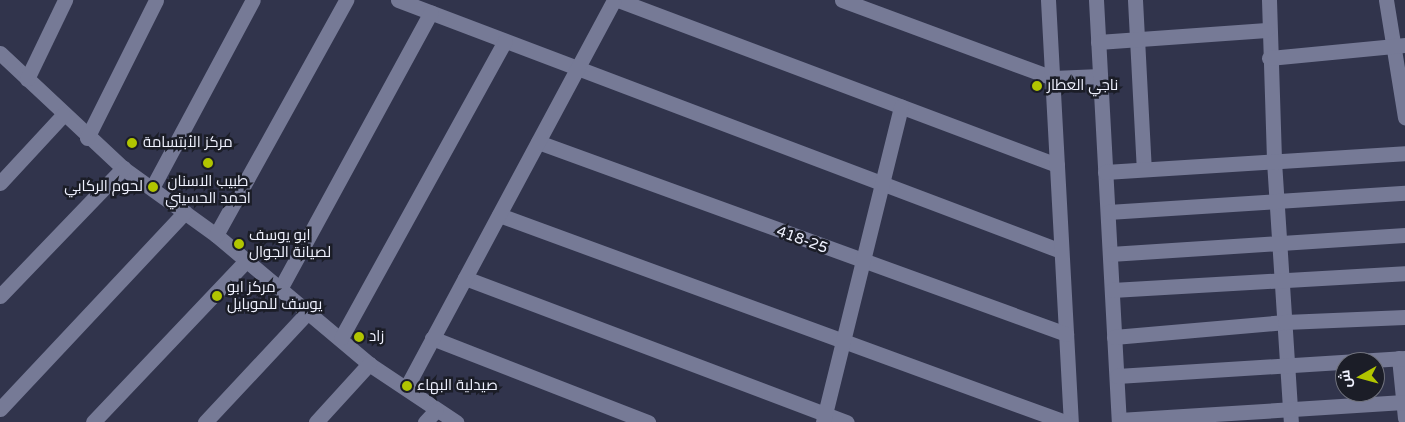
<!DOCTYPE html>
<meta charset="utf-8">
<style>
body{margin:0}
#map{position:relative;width:1405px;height:422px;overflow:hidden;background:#31344c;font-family:"Varela Round",Cairo,sans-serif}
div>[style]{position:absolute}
.minor>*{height:15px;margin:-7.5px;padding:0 7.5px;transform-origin:7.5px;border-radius:7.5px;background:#767a96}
.dots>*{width:14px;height:14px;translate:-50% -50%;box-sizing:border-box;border:2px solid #1b1d27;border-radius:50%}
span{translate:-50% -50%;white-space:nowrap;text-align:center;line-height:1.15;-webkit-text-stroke:5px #1b1d27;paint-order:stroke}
.poi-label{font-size:15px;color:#f0f2ff}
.left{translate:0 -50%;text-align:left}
.right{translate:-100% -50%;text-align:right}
.street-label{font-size:15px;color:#f0f2ff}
.north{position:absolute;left:1335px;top:352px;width:50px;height:50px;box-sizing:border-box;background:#1b1d27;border:1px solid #70727d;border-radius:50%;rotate:263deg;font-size:14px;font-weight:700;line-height:20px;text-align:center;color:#f0f2ff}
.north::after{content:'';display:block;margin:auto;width:18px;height:22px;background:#b1c500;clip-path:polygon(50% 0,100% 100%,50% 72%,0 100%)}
</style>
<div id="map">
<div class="minor">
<div style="left:398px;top:0;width:709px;rotate:20.74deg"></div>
<div style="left:618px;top:0;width:469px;rotate:20.6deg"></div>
<div style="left:842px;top:0;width:225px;rotate:20.3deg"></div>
<div style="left:1053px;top:78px;width:47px;rotate:-2.4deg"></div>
<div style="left:1048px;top:0;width:423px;rotate:86.9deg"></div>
<div style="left:1096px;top:0;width:423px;rotate:86.9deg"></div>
<div style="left:1135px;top:0;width:169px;rotate:87deg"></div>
<div style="left:1269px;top:0;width:161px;rotate:88.2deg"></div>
<div style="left:1274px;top:161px;width:262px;rotate:86.3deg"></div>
<div style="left:1386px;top:0;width:119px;rotate:80.8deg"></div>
<div style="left:1098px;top:42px;width:169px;rotate:-4.1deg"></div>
<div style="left:0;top:53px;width:168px;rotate:43.1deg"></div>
<div style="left:123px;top:168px;width:115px;rotate:35.8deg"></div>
<div style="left:216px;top:235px;width:200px;rotate:40.1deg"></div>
<div style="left:369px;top:364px;width:105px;rotate:33.7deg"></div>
<div style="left:1269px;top:58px;width:137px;rotate:-5.5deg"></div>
<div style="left:27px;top:79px;width:88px;rotate:-64.3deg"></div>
<div style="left:87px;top:138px;width:154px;rotate:-63.4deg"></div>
<div style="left:538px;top:142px;width:562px;rotate:19.98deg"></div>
<div style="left:1105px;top:172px;width:301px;rotate:-3.6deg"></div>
<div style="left:0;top:183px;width:93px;rotate:-47.2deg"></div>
<div style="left:152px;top:188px;width:213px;rotate:-61.8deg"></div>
<div style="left:1108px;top:212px;width:298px;rotate:-3.7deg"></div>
<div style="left:499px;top:215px;width:603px;rotate:20.09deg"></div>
<div style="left:216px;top:235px;width:269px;rotate:-61deg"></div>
<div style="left:1110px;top:254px;width:296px;rotate:-3.7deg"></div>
<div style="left:465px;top:278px;width:408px;rotate:20.7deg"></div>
<div style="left:280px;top:289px;width:315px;rotate:-61.4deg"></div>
<div style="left:1112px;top:290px;width:293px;rotate:-3.3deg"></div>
<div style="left:0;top:296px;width:178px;rotate:-46.1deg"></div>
<div style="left:1114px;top:337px;width:172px;rotate:-5deg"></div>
<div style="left:1285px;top:322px;width:120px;rotate:-2.4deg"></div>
<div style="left:341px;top:338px;width:339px;rotate:-61.1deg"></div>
<div style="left:432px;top:338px;width:232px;rotate:21.3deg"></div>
<div style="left:1399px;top:358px;width:60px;rotate:84.3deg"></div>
<div style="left:1117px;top:376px;width:289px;rotate:-3.6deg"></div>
<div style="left:406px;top:388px;width:440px;rotate:-61.8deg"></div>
<div style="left:0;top:409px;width:270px;rotate:-46.8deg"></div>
<div style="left:1119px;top:420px;width:285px;rotate:-3.6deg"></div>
<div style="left:93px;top:422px;width:222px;rotate:-46.5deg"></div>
<div style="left:205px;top:422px;width:149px;rotate:-46.9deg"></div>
<div style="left:316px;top:422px;width:79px;rotate:-47.6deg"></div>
<div style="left:425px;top:422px;width:16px;rotate:-47deg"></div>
<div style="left:823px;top:422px;width:325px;rotate:-76.1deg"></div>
</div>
<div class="dots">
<div style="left:1037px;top:86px;background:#b1c500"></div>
<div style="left:132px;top:143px;background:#b1c500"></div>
<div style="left:208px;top:163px;background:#b1c500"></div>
<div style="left:153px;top:187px;background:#b1c500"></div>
<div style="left:239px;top:244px;background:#b1c500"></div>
<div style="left:217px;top:296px;background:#b1c500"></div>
<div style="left:359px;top:337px;background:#b1c500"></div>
<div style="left:407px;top:386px;background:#b1c500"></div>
</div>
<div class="poi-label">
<span class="left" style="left:1047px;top:86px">ناجي العطار</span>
<span class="left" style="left:143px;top:143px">مركز الأبتسامة</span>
<span style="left:208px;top:190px">طبيب الاسنان<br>احمد الحسيني</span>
<span class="right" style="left:143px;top:187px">لحوم الركابي</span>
<span class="left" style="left:249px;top:244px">ابو يوسف<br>لصيانة الجوال</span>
<span class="left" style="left:227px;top:296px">مركز ابو<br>يوسف للموبايل</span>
<span class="left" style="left:369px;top:337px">زاد</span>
<span class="left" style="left:417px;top:386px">صيدلية البهاء</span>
</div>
<div class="street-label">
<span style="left:802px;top:240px;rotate:20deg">418-25</span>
</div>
<div class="north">ش</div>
</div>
